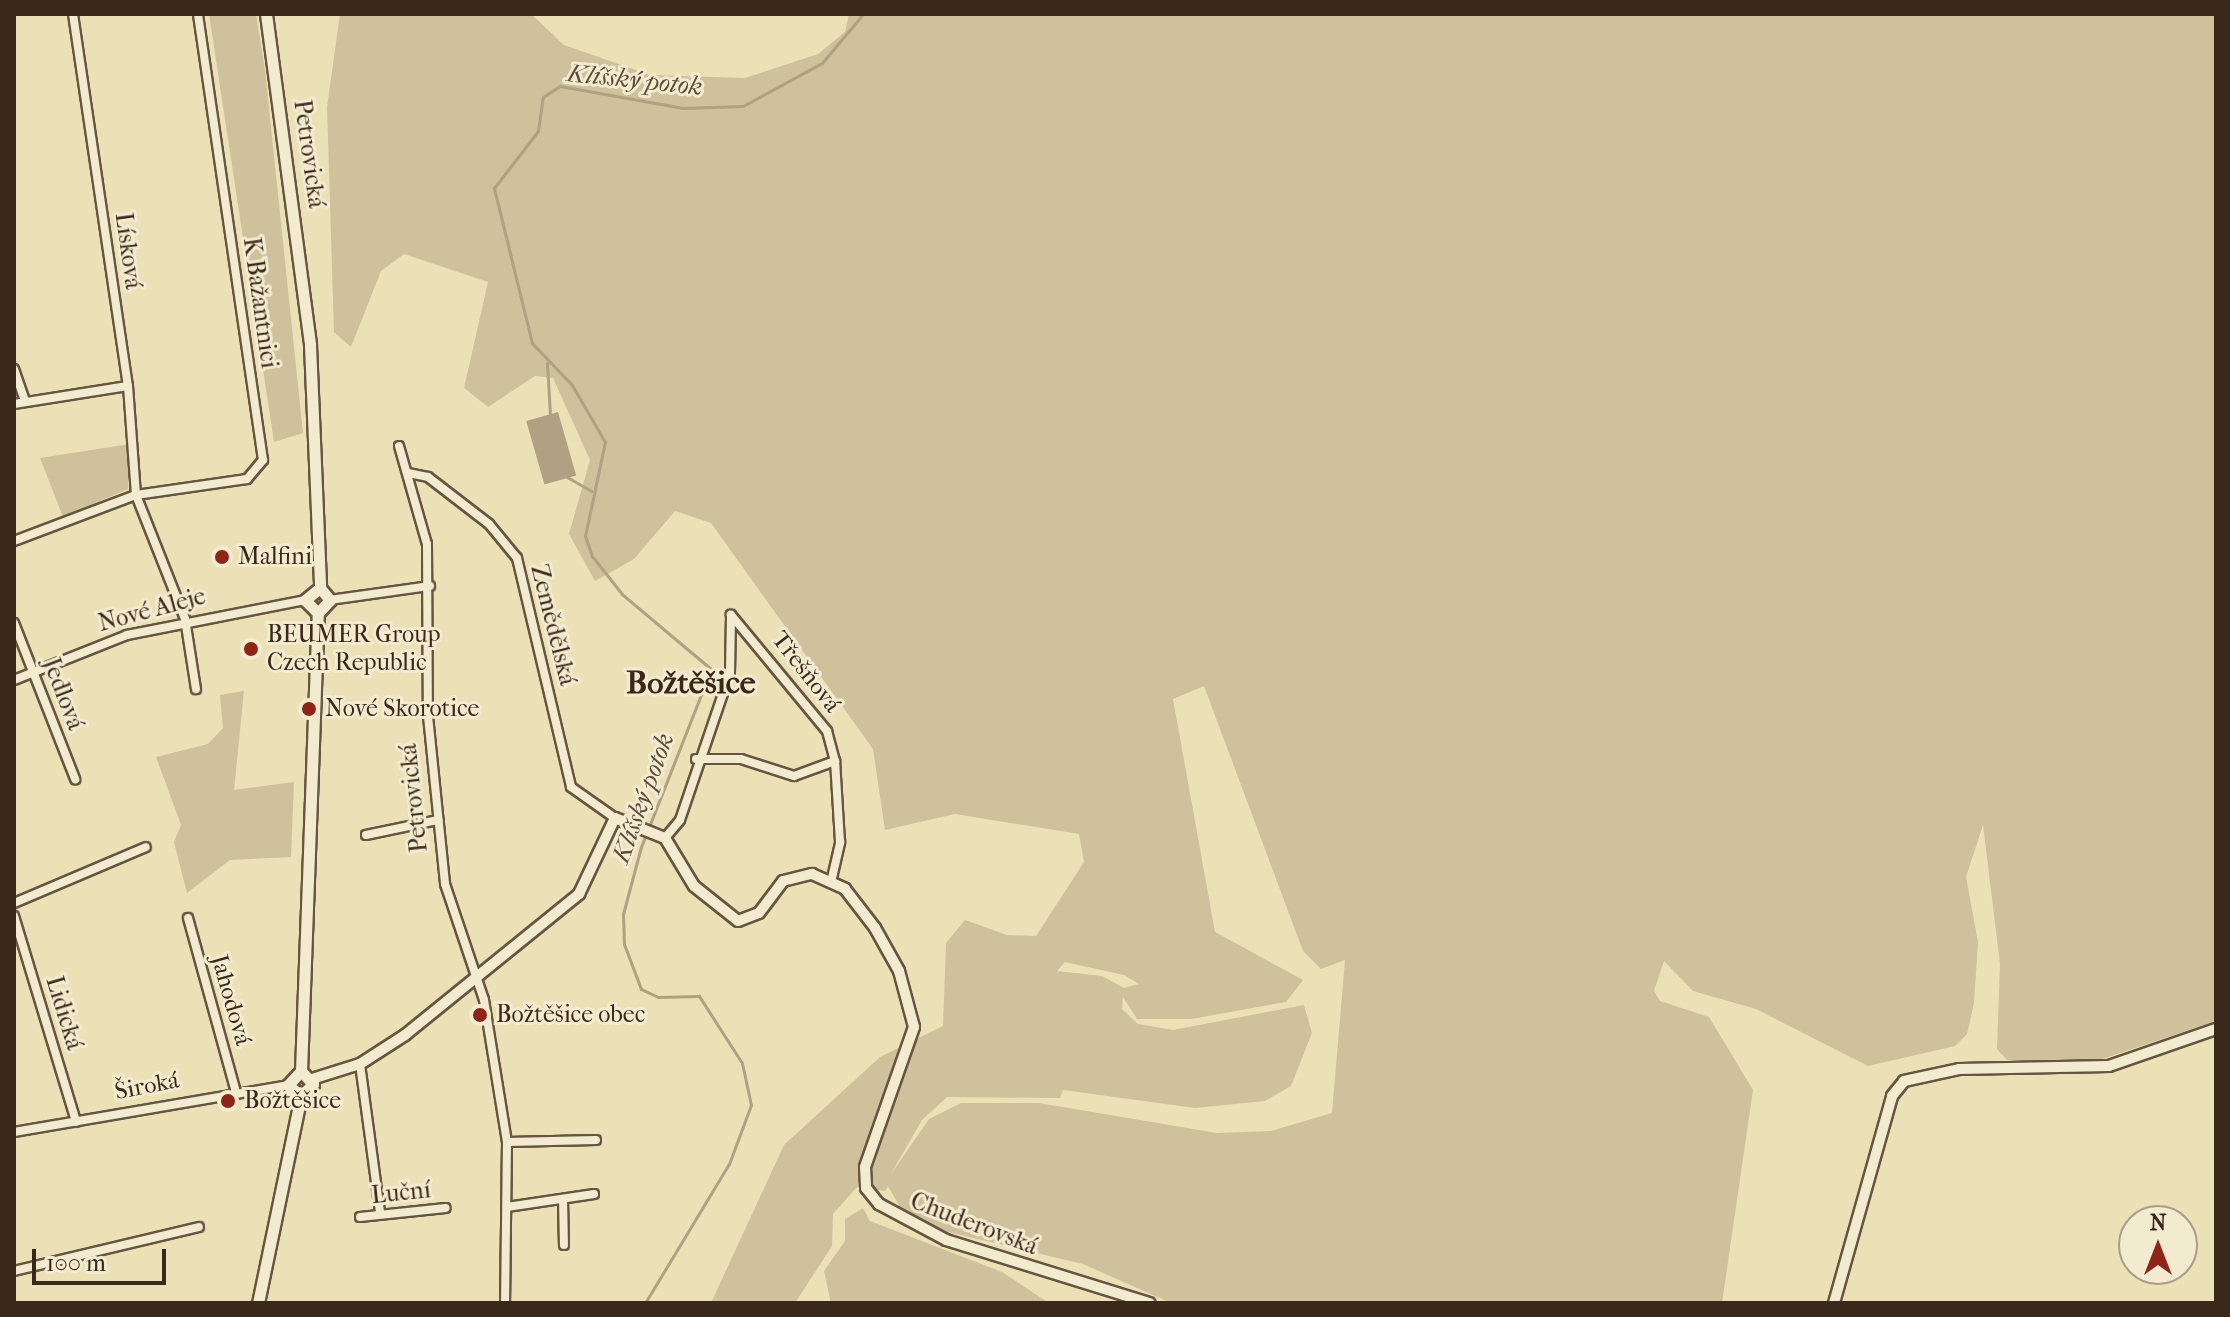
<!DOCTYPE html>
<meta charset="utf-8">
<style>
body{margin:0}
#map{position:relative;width:2230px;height:1317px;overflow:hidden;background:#ece0b7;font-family:"IM FELL French Canon",serif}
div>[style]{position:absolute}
.green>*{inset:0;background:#cec19c}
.water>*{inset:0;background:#afa182;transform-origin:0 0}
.stream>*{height:3px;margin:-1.5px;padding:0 1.5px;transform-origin:1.5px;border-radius:1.5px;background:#afa182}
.roads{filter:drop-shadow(2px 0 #665641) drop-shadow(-2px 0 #665641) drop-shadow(0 2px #665641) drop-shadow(0 -2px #665641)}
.minor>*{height:8px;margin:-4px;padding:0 4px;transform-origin:4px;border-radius:4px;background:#f3ebd0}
.tertiary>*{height:10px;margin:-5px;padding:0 5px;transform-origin:5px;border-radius:5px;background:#f3ebd0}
.secondary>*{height:11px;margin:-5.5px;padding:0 5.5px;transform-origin:5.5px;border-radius:5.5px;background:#f3ebd0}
.dots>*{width:22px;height:22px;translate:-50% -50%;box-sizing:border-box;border:4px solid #f3ebd0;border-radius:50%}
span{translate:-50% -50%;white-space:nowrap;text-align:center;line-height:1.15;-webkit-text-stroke:6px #f3ebd0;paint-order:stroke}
.street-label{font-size:24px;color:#3a281a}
.poi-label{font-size:24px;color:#3a281a}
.left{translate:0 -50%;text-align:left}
.water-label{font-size:26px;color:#5d4c39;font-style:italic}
.district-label{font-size:32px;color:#3a281a;font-weight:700}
.frame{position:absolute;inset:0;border:16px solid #3a281a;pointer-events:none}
.north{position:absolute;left:2118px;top:1205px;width:80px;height:80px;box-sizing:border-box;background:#f3ebd0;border:2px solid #a99d87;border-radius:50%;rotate:0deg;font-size:22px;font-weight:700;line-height:32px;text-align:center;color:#3a281a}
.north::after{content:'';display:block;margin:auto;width:28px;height:36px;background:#8f2418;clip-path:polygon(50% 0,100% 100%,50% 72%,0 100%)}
.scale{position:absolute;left:32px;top:1249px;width:134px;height:36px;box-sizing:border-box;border:4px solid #3a281a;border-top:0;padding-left:10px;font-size:24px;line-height:28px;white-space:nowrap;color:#3a281a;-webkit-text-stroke:6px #f3ebd0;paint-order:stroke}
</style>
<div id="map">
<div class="green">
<div style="clip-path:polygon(209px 14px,256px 14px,265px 70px,303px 433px,274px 442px)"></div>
<div style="clip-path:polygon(evenodd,340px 14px,531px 14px,564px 45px,650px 75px,745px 78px,818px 54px,845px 32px,849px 14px,2216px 14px,2216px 1021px,2084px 1065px,2007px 1060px,1997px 1049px,2000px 964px,1983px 825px,1966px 877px,1978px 942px,1974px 1003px,1967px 1034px,1955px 1046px,1868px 1066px,1756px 1009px,1693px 991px,1664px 961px,1654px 991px,1660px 1001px,1709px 1017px,1753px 1090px,1722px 1303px,1171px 1303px,1083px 1264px,931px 1228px,900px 1207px,888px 1186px,885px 1191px,857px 1187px,833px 1214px,832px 1246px,795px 1303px,711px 1303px,784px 1145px,880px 1057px,943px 1026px,946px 943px,965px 920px,1007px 935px,1036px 936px,1084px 862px,1079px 834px,955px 814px,885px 830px,873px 749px,711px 523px,675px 511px,634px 559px,595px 581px,569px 534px,590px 460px,553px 378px,535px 376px,488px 407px,464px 388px,488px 282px,404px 254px,381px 271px,351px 347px,334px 332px,327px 107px,340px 14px,1204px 686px,1303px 951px,1321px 969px,1345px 960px,1332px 1113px,1271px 1131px,1217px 1133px,1039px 1103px,961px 1103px,929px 1119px,891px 1174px,922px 1120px,947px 1097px,1060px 1098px,1063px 1090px,1195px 1108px,1265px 1101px,1291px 1086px,1312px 1033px,1304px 1005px,1173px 1030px,1138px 1024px,1122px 1009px,1123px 997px,1137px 1019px,1191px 1019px,1286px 1002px,1303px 980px,1215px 932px,1173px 699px,1204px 686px,340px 14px,1065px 962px,1124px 975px,1139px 984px,1124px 988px,1102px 976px,1057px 971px,1065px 962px)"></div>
<div style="clip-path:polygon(130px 444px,128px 489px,63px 517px,40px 458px)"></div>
<div style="clip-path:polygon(244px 691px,234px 790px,294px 782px,291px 857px,230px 860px,187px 893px,174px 842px,181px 825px,156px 757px,208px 744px,223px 728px,220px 695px)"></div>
<div style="clip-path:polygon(863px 1208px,870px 1221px,1002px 1272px,1049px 1303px,831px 1303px,824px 1271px,845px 1241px,845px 1219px)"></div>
</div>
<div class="water">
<div style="left:558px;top:412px;width:66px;height:33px;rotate:74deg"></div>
</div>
<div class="stream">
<div style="left:547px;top:363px;width:52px;rotate:86.7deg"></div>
<div style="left:567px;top:477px;width:28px;rotate:30deg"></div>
<div style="left:645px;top:1303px;width:162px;rotate:-58.9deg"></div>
<div style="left:729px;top:1164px;width:63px;rotate:-69.6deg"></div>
<div style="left:751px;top:1105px;width:43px;rotate:-102.1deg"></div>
<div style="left:742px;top:1063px;width:80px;rotate:-122.7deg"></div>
<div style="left:699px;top:996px;width:41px;rotate:178.6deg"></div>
<div style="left:658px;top:997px;width:19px;rotate:-155deg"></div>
<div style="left:641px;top:989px;width:48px;rotate:-110.7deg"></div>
<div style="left:624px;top:944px;width:30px;rotate:-92deg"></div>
<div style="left:623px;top:914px;width:69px;rotate:-75deg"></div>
<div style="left:641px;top:847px;width:191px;rotate:-68.5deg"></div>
<div style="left:711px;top:669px;width:116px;rotate:-139.9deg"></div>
<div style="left:622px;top:594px;width:48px;rotate:-128.3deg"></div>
<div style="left:592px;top:556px;width:21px;rotate:-109deg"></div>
<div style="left:585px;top:536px;width:96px;rotate:-78deg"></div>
<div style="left:605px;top:442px;width:66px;rotate:-120.1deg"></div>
<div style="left:572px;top:385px;width:58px;rotate:-133.6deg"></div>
<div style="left:532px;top:343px;width:160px;rotate:-103.8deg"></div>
<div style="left:494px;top:188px;width:72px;rotate:-52.3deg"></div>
<div style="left:538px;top:131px;width:34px;rotate:-82deg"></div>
<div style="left:543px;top:97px;width:20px;rotate:-33deg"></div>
<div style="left:560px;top:86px;width:125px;rotate:10.1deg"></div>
<div style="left:683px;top:108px;width:60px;rotate:-1.9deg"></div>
<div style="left:743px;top:106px;width:90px;rotate:-28.6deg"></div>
<div style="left:822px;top:63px;width:64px;rotate:-50.1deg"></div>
<div style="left:2212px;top:1303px;width:4px;rotate:-14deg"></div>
</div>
<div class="roads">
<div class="minor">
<div style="left:73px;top:14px;width:376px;rotate:81.6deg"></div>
<div style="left:128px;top:386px;width:109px;rotate:85.8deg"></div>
<div style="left:136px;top:495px;width:112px;rotate:-8.2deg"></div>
<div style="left:247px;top:479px;width:25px;rotate:-50deg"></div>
<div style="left:263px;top:460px;width:451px;rotate:-98.3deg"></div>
<div style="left:14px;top:369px;width:34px;rotate:71deg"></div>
<div style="left:14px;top:404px;width:115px;rotate:-9deg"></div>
<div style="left:399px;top:446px;width:102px;rotate:74.1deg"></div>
<div style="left:427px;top:544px;width:172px;rotate:89.7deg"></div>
<div style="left:428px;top:716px;width:169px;rotate:84.2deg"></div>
<div style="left:445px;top:884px;width:122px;rotate:71.4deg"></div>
<div style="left:484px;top:1000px;width:144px;rotate:80.8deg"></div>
<div style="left:507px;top:1142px;width:161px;rotate:90.7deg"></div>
<div style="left:408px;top:473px;width:20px;rotate:11deg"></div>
<div style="left:428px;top:477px;width:77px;rotate:37.6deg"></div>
<div style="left:489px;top:524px;width:44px;rotate:50.5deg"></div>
<div style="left:517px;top:558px;width:235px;rotate:76.7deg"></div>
<div style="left:571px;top:787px;width:54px;rotate:35.2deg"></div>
<div style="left:14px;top:541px;width:130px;rotate:-20.7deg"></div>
<div style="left:136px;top:495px;width:133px;rotate:68.4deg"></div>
<div style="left:185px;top:619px;width:71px;rotate:81.1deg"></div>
<div style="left:330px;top:600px;width:101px;rotate:-8deg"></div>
<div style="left:14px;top:623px;width:168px;rotate:68.6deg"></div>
<div style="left:14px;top:680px;width:122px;rotate:-21.7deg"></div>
<div style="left:127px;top:635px;width:181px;rotate:-11.1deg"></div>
<div style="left:696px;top:759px;width:45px"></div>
<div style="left:741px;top:759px;width:56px;rotate:17.8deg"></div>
<div style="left:794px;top:776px;width:44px;rotate:-20.1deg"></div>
<div style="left:835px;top:761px;width:31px;rotate:-105deg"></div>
<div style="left:827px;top:731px;width:151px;rotate:-129.6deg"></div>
<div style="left:366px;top:835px;width:74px;rotate:-11.8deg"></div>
<div style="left:665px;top:838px;width:23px;rotate:-50deg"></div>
<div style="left:680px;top:820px;width:155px;rotate:-71.2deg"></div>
<div style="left:730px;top:673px;width:58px;rotate:-89deg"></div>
<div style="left:832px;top:878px;width:37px;rotate:-77deg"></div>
<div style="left:840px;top:842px;width:81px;rotate:-93.5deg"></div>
<div style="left:14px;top:903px;width:143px;rotate:-23deg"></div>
<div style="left:14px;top:916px;width:215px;rotate:73.2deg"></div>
<div style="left:188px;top:918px;width:180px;rotate:74.6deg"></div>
<div style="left:360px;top:1064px;width:149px;rotate:82.3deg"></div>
<div style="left:14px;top:1132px;width:278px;rotate:-9.7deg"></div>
<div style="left:507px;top:1142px;width:89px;rotate:-1.3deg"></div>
<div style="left:563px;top:1199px;width:46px;rotate:88.8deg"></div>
<div style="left:507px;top:1207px;width:88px;rotate:-8.5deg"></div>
<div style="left:360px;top:1217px;width:86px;rotate:-6deg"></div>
<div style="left:14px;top:1271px;width:190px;rotate:-13.4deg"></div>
</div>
<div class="tertiary">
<div style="left:312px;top:1079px;width:50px;rotate:-17.4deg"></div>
<div style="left:360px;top:1064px;width:54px;rotate:-32.8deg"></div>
<div style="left:405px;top:1035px;width:224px;rotate:-39deg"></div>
<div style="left:579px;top:894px;width:84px;rotate:-64.7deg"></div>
<div style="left:615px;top:818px;width:54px;rotate:21.8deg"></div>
<div style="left:665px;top:838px;width:56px;rotate:58.9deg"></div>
<div style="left:694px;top:886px;width:56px;rotate:38.5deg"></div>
<div style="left:738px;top:921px;width:22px;rotate:-21deg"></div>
<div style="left:759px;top:913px;width:40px;rotate:-53deg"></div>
<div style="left:783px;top:881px;width:30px;rotate:-14deg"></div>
<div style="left:812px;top:874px;width:36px;rotate:24deg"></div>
<div style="left:845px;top:889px;width:49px;rotate:52.4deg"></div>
<div style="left:875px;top:928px;width:49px;rotate:60.8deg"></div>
<div style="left:899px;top:971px;width:58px;rotate:75deg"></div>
<div style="left:914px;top:1027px;width:148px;rotate:109.3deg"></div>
<div style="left:865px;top:1167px;width:21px;rotate:87deg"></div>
<div style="left:866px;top:1188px;width:21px;rotate:51deg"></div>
<div style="left:879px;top:1204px;width:76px;rotate:28.2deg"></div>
<div style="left:946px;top:1240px;width:213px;rotate:17.2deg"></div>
<div style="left:1834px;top:1303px;width:215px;rotate:-74.3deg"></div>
<div style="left:1892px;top:1096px;width:19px;rotate:-51deg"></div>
<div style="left:1904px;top:1081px;width:56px;rotate:-12.3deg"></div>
<div style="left:1959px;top:1069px;width:150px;rotate:-1.1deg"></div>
<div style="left:2109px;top:1066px;width:113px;rotate:-19.1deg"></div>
</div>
<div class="secondary">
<div style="left:266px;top:14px;width:334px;rotate:82.4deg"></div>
<div style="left:310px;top:345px;width:243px;rotate:87.6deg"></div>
<div style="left:318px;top:613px;width:18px;rotate:-135deg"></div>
<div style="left:305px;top:600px;width:19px;rotate:-39deg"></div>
<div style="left:318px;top:613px;width:18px;rotate:-47deg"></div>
<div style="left:330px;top:600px;width:16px;rotate:-130deg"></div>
<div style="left:301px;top:1071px;width:458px;rotate:-87.9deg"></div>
<div style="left:301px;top:1096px;width:17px;rotate:-140deg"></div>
<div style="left:288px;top:1085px;width:19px;rotate:-47deg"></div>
<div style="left:301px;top:1096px;width:17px;rotate:-45deg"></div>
<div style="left:313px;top:1084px;width:18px;rotate:-133deg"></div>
<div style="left:258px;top:1303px;width:211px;rotate:-78.3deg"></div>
</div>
</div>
<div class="dots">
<div style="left:222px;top:557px;background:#8f2418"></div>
<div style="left:251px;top:649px;background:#8f2418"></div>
<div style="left:309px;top:709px;background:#8f2418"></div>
<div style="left:480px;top:1015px;background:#8f2418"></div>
<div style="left:228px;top:1101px;background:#8f2418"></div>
</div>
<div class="street-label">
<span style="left:309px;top:154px;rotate:82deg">Petrovická</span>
<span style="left:128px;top:251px;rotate:82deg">Lísková</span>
<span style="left:260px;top:303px;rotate:82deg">K Bažantnici</span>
<span style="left:152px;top:610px;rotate:-15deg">Nové Aleje</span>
<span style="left:553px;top:625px;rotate:76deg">Zemědělská</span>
<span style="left:806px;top:672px;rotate:52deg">Třešňová</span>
<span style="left:63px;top:694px;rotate:69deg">Jedlová</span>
<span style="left:414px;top:798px;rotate:-96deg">Petrovická</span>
<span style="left:231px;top:1000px;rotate:74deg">Jahodová</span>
<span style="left:64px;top:1013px;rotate:73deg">Lidická</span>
<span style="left:147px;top:1086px;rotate:-11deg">Široká</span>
<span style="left:401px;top:1193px;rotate:-6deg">Luční</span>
<span style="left:974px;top:1224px;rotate:21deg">Chuderovská</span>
</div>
<div class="poi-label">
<span class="left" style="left:238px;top:557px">Malfini</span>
<span class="left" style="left:267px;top:649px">BEUMER Group<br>Czech Republic</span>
<span class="left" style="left:325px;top:709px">Nové Skorotice</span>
<span class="left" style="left:496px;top:1015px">Božtěšice obec</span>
<span class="left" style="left:244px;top:1101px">Božtěšice</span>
</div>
<div class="water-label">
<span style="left:635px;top:80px;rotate:6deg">Klíšský potok</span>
<span style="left:643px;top:798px;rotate:-70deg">Klíšský potok</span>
</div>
<div class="district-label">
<span style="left:691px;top:683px">Božtěšice</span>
</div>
<div class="frame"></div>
<div class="north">N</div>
<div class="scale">100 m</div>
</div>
